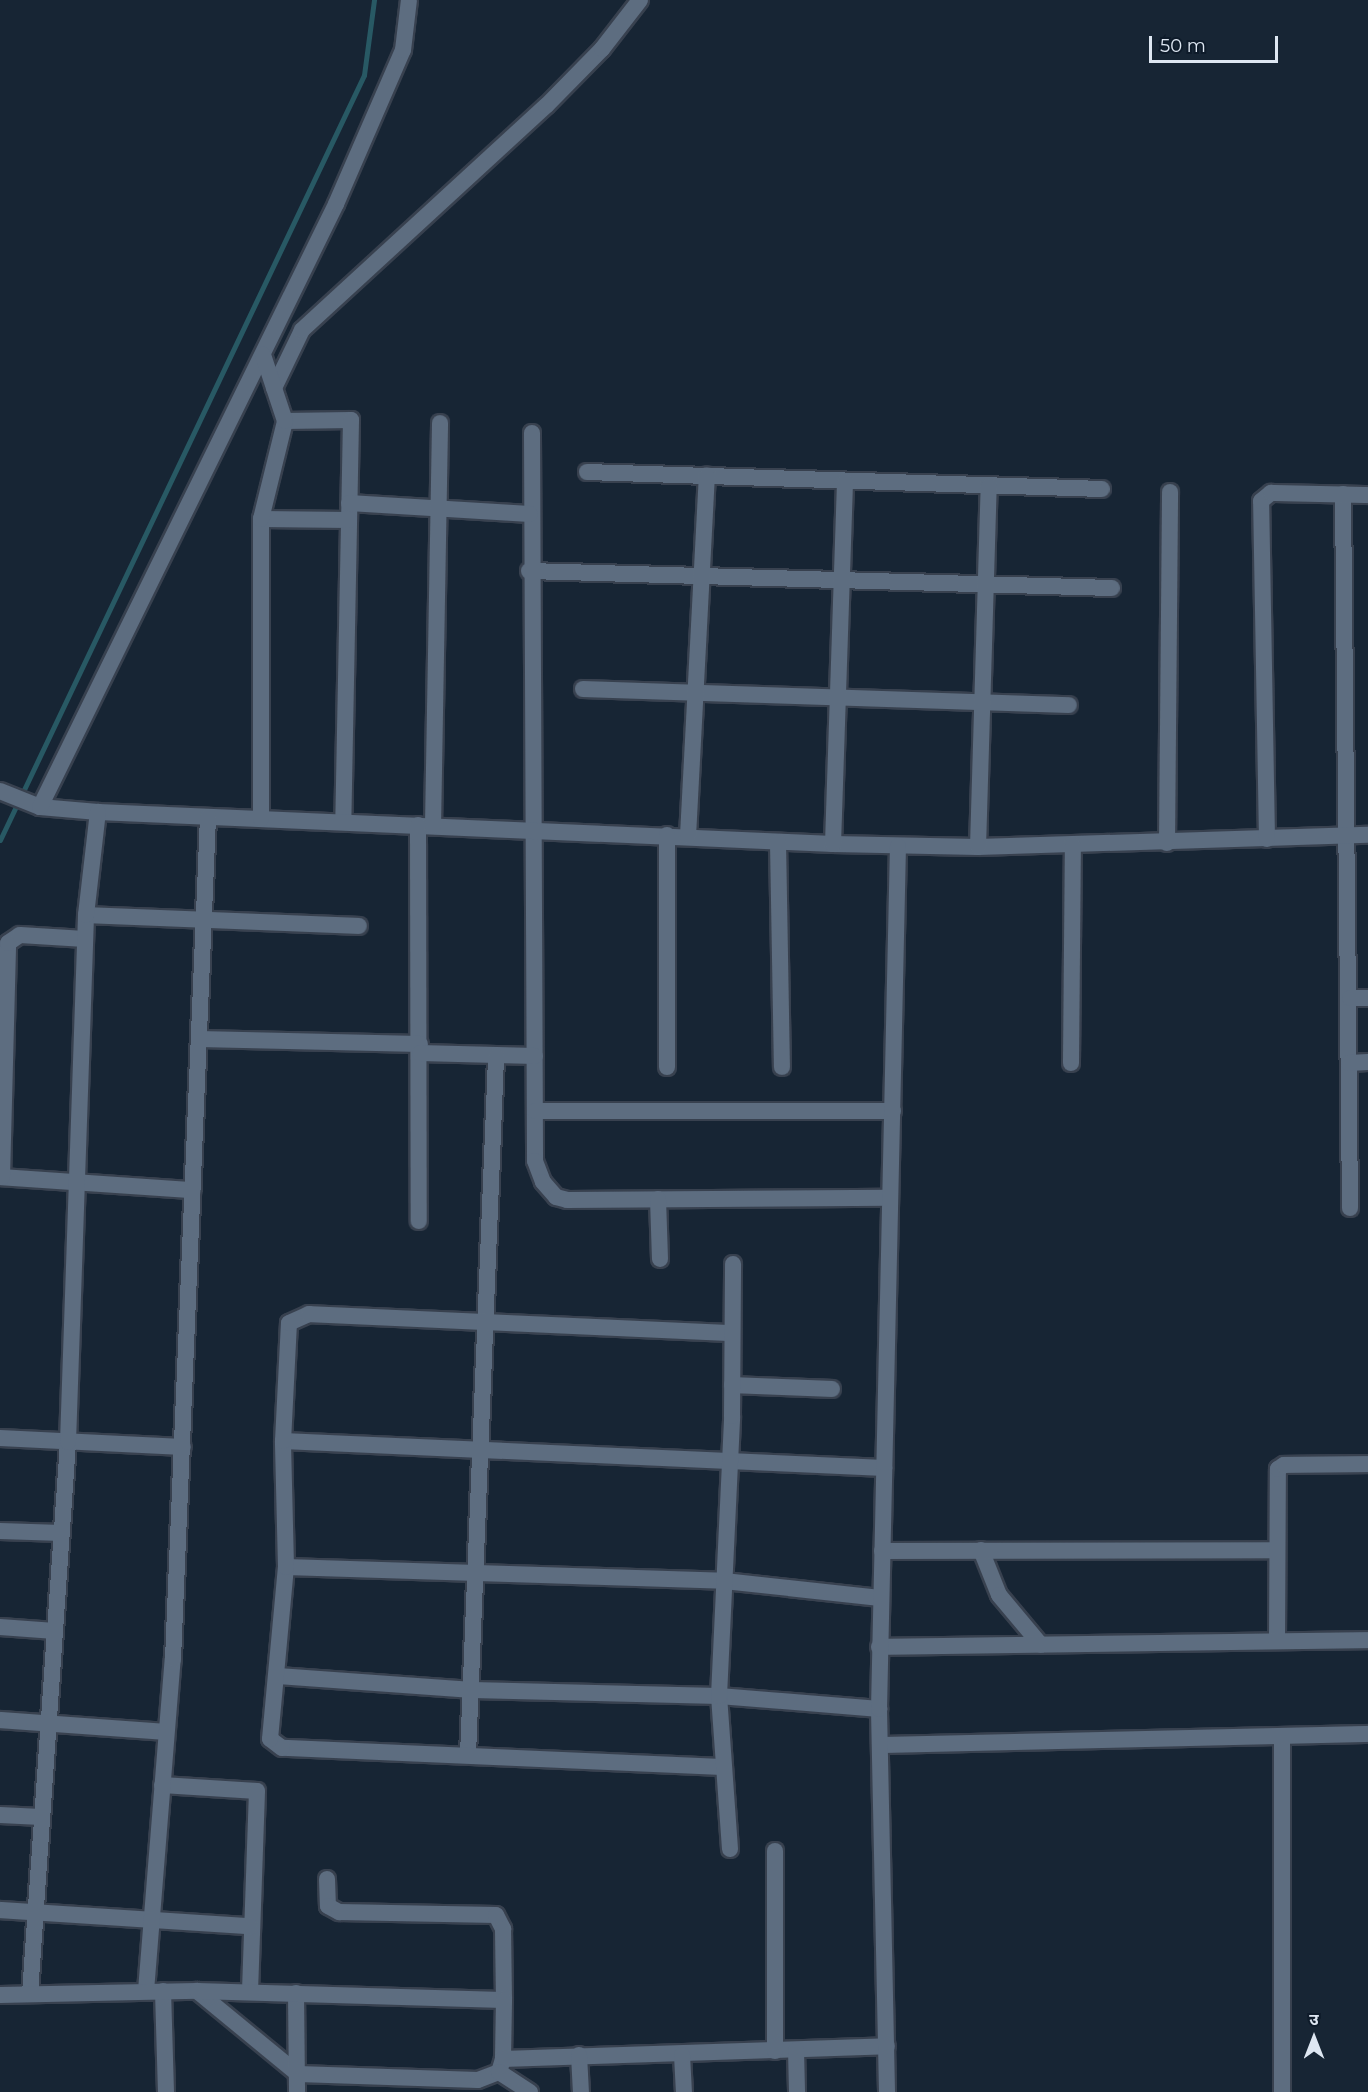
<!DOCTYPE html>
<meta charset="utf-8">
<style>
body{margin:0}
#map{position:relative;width:1368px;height:2092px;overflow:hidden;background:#172534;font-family:Montserrat,"Noto Sans Devanagari",sans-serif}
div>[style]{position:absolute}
.stream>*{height:5px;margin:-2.5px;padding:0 2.5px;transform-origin:2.5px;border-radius:2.5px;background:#285964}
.roads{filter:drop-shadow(2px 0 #38414f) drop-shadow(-2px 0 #38414f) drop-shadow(0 2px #38414f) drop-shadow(0 -2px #38414f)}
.minor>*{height:16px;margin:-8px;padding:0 8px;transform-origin:8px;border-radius:8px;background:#5d6d80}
span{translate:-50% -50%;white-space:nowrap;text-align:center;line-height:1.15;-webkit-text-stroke:4.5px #0e1b2a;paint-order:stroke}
.north{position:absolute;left:1284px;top:2008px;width:60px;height:60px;-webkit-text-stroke:4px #0e1b2a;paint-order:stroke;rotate:0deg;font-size:16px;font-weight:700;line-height:24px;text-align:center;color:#dee7f2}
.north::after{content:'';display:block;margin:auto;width:21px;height:27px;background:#dee7f2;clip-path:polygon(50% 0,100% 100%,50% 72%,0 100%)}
.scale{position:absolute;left:1149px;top:36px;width:129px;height:27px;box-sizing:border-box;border:3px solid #dee7f2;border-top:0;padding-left:8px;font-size:18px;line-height:21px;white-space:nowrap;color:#dee7f2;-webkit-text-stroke:4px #0e1b2a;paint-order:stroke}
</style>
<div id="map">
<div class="stream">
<div style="left:0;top:840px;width:847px;rotate:-64.55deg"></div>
<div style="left:364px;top:75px;width:76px;rotate:-82.4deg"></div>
</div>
<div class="roads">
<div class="minor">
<div style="left:274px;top:388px;width:64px;rotate:-64.2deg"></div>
<div style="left:302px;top:330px;width:331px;rotate:-42.6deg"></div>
<div style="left:546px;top:106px;width:80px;rotate:-45.5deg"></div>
<div style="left:602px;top:49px;width:62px;rotate:-52.2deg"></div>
<div style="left:285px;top:421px;width:66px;rotate:-0.9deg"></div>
<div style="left:351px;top:420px;width:402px;rotate:91.1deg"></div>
<div style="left:532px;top:433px;width:728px;rotate:89.76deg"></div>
<div style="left:535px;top:1161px;width:22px;rotate:69deg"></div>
<div style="left:543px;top:1182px;width:20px;rotate:49deg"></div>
<div style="left:556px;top:1197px;width:11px;rotate:15deg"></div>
<div style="left:567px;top:1200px;width:323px;rotate:-0.4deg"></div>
<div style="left:587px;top:472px;width:515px;rotate:1.89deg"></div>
<div style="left:1343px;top:494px;width:714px;rotate:89.44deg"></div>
<div style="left:349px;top:503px;width:181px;rotate:3.5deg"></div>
<div style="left:261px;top:519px;width:88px;rotate:0.7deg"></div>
<div style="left:529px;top:571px;width:583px;rotate:1.67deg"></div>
<div style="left:583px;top:689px;width:486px;rotate:1.9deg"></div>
<div style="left:0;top:791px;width:43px;rotate:21.8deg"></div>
<div style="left:40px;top:807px;width:58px;rotate:4.9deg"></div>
<div style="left:98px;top:812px;width:736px;rotate:2.49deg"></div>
<div style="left:833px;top:844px;width:145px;rotate:1.2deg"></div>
<div style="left:978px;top:847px;width:390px;rotate:-1.8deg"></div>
<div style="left:40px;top:807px;width:672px;rotate:-63.85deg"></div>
<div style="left:336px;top:204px;width:168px;rotate:-66.5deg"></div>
<div style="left:403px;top:50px;width:50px;rotate:-83.2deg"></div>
<div style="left:261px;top:819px;width:300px;rotate:-90deg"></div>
<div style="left:261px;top:519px;width:101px;rotate:-76.2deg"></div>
<div style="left:285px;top:421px;width:70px;rotate:-108.4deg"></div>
<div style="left:418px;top:825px;width:396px;rotate:89.9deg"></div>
<div style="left:433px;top:826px;width:403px;rotate:-89deg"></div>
<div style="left:667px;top:835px;width:232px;rotate:90deg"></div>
<div style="left:688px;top:836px;width:361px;rotate:-87deg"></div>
<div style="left:1267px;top:839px;width:338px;rotate:-91deg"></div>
<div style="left:1261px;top:501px;width:13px;rotate:-39deg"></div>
<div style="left:1271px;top:493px;width:97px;rotate:1.2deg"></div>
<div style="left:778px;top:842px;width:225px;rotate:89deg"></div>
<div style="left:1167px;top:843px;width:351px;rotate:-89.5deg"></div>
<div style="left:833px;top:844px;width:363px;rotate:-88.1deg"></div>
<div style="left:978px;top:847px;width:361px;rotate:-88.3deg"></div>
<div style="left:86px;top:915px;width:273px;rotate:2.3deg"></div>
<div style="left:1350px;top:998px;width:18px"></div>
<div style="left:199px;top:1039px;width:221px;rotate:1.3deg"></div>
<div style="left:420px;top:1053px;width:115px;rotate:1.5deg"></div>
<div style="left:1071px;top:1063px;width:218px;rotate:-89.5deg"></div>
<div style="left:1349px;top:1063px;width:19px;rotate:-3deg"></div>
<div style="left:535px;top:1111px;width:358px"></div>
<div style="left:0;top:1177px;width:193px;rotate:3.9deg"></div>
<div style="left:2px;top:1177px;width:234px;rotate:-88.5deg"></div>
<div style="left:8px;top:943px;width:14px;rotate:-34deg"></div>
<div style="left:20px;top:935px;width:65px;rotate:3.5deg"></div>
<div style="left:658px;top:1199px;width:60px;rotate:88.1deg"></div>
<div style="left:732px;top:1385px;width:100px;rotate:2.3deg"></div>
<div style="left:0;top:1438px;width:183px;rotate:2.8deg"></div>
<div style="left:283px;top:1441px;width:602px;rotate:2.57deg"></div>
<div style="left:0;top:1531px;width:62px;rotate:1.8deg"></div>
<div style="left:981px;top:1550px;width:48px;rotate:68.2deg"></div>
<div style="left:999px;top:1595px;width:65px;rotate:50deg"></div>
<div style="left:882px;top:1551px;width:395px;rotate:-0.1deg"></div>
<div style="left:286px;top:1567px;width:438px;rotate:1.8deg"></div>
<div style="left:724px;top:1581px;width:157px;rotate:6.2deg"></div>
<div style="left:0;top:1627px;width:55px;rotate:4.2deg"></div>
<div style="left:1277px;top:1641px;width:172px;rotate:-89.7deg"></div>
<div style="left:1278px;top:1469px;width:7px;rotate:-34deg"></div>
<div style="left:1284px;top:1465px;width:84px;rotate:-0.7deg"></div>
<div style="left:879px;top:1647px;width:489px;rotate:-0.8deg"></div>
<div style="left:278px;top:1676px;width:195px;rotate:4.1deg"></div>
<div style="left:472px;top:1690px;width:247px;rotate:1.4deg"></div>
<div style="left:719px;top:1696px;width:161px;rotate:4.6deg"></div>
<div style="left:0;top:1720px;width:166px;rotate:4.1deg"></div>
<div style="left:1282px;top:1736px;width:356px;rotate:90deg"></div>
<div style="left:880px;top:1745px;width:488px;rotate:-1.3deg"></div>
<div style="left:468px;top:1755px;width:699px;rotate:-87.7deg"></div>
<div style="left:722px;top:1767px;width:440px;rotate:-177.5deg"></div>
<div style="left:282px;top:1748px;width:15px;rotate:-143deg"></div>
<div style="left:270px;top:1739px;width:173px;rotate:-84.7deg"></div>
<div style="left:286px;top:1567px;width:126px;rotate:-91.4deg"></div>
<div style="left:283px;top:1441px;width:118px;rotate:-87.1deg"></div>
<div style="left:289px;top:1323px;width:22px;rotate:-24deg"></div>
<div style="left:309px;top:1314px;width:423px;rotate:2.6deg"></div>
<div style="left:162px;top:1785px;width:95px;rotate:3.6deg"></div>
<div style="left:257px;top:1791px;width:201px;rotate:92deg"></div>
<div style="left:0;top:1815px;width:41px;rotate:2.8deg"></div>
<div style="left:730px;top:1849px;width:153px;rotate:-94.1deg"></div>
<div style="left:719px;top:1696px;width:280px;rotate:-87.3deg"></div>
<div style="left:732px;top:1416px;width:152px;rotate:-89.6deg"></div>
<div style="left:327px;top:1879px;width:27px;rotate:88deg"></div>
<div style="left:328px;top:1906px;width:13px;rotate:29deg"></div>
<div style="left:339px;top:1912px;width:157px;rotate:1.1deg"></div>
<div style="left:496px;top:1915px;width:16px;rotate:63deg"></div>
<div style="left:503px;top:1929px;width:71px;rotate:89.2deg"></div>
<div style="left:0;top:1910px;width:250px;rotate:3.7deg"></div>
<div style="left:146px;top:1991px;width:333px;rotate:-85.4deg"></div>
<div style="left:173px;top:1659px;width:843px;rotate:-87.62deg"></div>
<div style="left:163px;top:1991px;width:101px;rotate:88.3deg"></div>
<div style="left:197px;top:1991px;width:131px;rotate:39.4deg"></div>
<div style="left:298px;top:2074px;width:180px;rotate:1.9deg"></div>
<div style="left:478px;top:2080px;width:22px;rotate:-21deg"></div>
<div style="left:499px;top:2072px;width:14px;rotate:-73deg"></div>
<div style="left:296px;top:1993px;width:99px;rotate:89.4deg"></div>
<div style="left:30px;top:1994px;width:553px;rotate:-86.06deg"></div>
<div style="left:68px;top:1442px;width:527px;rotate:-88.04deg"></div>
<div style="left:86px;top:915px;width:104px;rotate:-83.4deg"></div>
<div style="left:0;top:1995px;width:197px;rotate:-1.2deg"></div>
<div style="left:197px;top:1991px;width:307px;rotate:1.7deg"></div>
<div style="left:504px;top:2000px;width:59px;rotate:91deg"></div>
<div style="left:503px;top:2059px;width:384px;rotate:-1.9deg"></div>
<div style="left:796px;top:2050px;width:42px;rotate:88.6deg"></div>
<div style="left:775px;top:2051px;width:200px;rotate:-90deg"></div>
<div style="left:579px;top:2055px;width:37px;rotate:87deg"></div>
<div style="left:682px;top:2055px;width:37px;rotate:87deg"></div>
<div style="left:499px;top:2072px;width:37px;rotate:33deg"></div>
<div style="left:887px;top:2092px;width:383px;rotate:-91.2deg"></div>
<div style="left:879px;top:1709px;width:863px;rotate:-88.74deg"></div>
</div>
</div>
<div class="north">उ</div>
<div class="scale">50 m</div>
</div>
